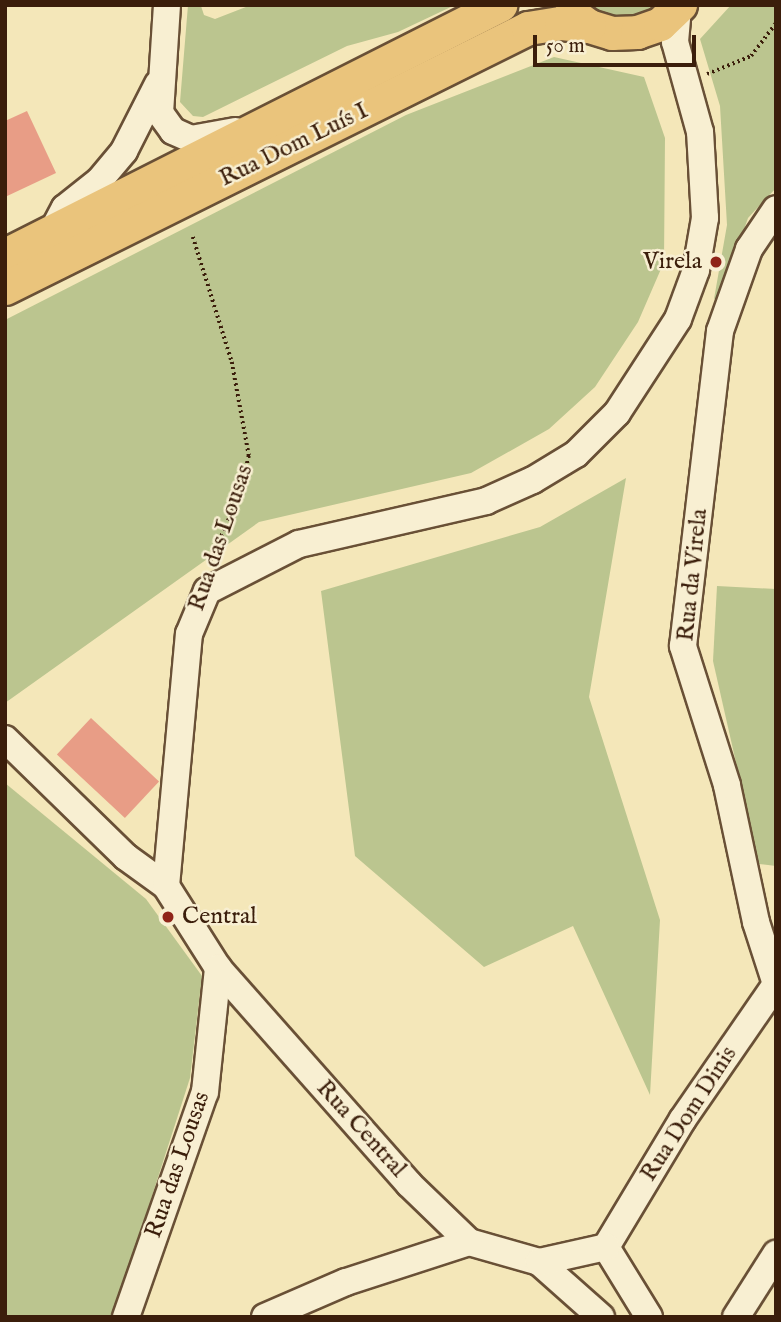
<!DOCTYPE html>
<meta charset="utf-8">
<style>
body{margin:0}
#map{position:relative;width:781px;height:1322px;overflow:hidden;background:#f4e7b9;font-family:"IM FELL English",serif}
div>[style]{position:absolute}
.green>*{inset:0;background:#bbc58f}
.building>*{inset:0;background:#e89d86;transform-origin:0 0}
.path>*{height:3.5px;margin-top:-1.75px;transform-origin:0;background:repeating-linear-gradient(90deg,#3b1e0b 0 2px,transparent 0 5.5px)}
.roads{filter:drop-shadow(2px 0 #695036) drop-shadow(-2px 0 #695036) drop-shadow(0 2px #695036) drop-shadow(0 -2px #695036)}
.minor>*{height:26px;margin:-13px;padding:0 13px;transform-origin:13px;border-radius:13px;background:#f8efd2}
.major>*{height:33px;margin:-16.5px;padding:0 16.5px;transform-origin:16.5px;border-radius:16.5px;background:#eac47c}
.dots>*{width:19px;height:19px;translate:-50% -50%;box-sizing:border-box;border:4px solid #f8efd2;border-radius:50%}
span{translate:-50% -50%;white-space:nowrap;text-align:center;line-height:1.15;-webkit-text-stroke:5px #f8efd2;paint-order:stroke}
.street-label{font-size:24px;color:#3b1e0b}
.poi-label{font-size:24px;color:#3b1e0b}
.right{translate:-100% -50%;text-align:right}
.left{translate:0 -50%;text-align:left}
.frame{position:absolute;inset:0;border:7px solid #3b1e0b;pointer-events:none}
.scale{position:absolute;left:533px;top:35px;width:163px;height:32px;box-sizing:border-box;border:4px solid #3b1e0b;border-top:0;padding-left:9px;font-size:21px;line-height:24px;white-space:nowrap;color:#3b1e0b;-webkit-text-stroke:5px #f8efd2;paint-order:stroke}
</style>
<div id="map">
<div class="green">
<div style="clip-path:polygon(188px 5px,201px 6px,204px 15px,215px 19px,251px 5px,455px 5px,398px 32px,347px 46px,203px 117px,193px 116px,180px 102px)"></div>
<div style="clip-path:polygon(579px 5px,665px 5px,622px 23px)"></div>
<div style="clip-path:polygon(731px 5px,776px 5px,776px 188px,748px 218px,721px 296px,714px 299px,727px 225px,720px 106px,700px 39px)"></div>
<div style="clip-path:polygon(554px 57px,644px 77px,665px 138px,664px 262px,638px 322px,595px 387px,549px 429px,471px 473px,259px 522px,5px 703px,5px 320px,406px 115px)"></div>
<div style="clip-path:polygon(626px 478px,589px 697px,660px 920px,650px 1095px,573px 926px,484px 967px,355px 856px,321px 591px,540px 527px)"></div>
<div style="clip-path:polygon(717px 586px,776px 589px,776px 866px,759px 864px,713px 661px)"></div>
<div style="clip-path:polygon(5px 783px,146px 899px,202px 976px,190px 1078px,113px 1317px,5px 1317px)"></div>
</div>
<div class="building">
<div style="clip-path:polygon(27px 111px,56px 173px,5px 197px,5px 121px)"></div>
<div style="left:91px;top:718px;width:93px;height:50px;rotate:43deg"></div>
</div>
<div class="path">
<div style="left:707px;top:74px;width:48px;rotate:-22.2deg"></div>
<div style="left:751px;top:56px;width:41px;rotate:-52.9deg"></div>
<div style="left:193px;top:237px;width:131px;rotate:72.7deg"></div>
<div style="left:232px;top:362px;width:96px;rotate:79.7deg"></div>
<div style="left:249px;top:456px;width:39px;rotate:103deg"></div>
<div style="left:240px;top:494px;width:77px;rotate:113.6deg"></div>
</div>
<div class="roads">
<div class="minor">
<div style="left:167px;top:5px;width:108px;rotate:93.7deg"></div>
<div style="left:160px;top:113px;width:22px;rotate:54deg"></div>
<div style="left:173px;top:131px;width:20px;rotate:24deg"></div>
<div style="left:191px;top:139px;width:45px;rotate:-10.3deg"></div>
<div style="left:52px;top:232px;width:27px;rotate:-62deg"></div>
<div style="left:65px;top:208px;width:43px;rotate:-38.5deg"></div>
<div style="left:99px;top:181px;width:39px;rotate:-50deg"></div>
<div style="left:124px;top:151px;width:75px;rotate:-63.1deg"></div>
<div style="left:5px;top:739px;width:169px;rotate:44.3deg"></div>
<div style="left:126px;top:857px;width:49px;rotate:35.9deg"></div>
<div style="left:166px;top:886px;width:97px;rotate:57.6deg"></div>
<div style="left:218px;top:968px;width:288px;rotate:48.5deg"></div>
<div style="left:409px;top:1184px;width:83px;rotate:44deg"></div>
<div style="left:469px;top:1242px;width:73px;rotate:15.9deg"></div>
<div style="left:539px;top:1262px;width:83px;rotate:41.6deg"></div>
<div style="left:166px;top:886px;width:253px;rotate:-84.8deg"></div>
<div style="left:189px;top:634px;width:47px;rotate:-67.3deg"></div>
<div style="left:207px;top:591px;width:103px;rotate:-27.1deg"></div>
<div style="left:299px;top:544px;width:192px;rotate:-12.9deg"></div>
<div style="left:486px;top:501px;width:51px;rotate:-24.1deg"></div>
<div style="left:533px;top:480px;width:50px;rotate:-31.2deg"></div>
<div style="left:576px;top:454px;width:58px;rotate:-45deg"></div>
<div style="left:617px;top:413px;width:112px;rotate:-57deg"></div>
<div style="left:678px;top:319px;width:52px;rotate:-69.8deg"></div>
<div style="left:696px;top:270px;width:53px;rotate:-80.2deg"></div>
<div style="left:705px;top:218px;width:86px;rotate:-93.3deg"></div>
<div style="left:700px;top:132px;width:93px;rotate:-105.5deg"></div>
<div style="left:675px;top:42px;width:34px;rotate:-85deg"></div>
<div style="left:776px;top:984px;width:65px;rotate:-107.9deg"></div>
<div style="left:756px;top:922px;width:140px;rotate:-102deg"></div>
<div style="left:727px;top:785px;width:146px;rotate:-107.6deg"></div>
<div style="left:683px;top:646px;width:317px;rotate:-83.3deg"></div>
<div style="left:720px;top:331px;width:87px;rotate:-70.5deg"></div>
<div style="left:749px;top:249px;width:48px;rotate:-56deg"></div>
<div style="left:606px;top:1247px;width:149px;rotate:-59deg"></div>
<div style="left:683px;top:1119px;width:164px;rotate:-55.4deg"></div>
<div style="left:606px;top:1247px;width:82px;rotate:58.4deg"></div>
<div style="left:539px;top:1262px;width:69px;rotate:-12.6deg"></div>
<div style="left:126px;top:1317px;width:238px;rotate:-70.7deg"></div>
<div style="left:205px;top:1092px;width:125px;rotate:-84deg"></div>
<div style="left:265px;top:1317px;width:88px;rotate:-23.4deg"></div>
<div style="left:346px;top:1282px;width:129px;rotate:-18deg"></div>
<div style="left:736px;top:1317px;width:75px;rotate:-57.6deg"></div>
</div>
<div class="major">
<div style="left:571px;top:13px;width:22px;rotate:36deg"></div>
<div style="left:589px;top:26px;width:24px;rotate:17deg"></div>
<div style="left:612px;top:33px;width:25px;rotate:-2deg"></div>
<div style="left:637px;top:32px;width:24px;rotate:-19deg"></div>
<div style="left:660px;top:24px;width:28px;rotate:-44deg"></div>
<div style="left:5px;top:255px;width:555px;rotate:-26.8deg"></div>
<div style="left:5px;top:288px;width:584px;rotate:-26.43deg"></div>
<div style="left:528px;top:28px;width:33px;rotate:-9deg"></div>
<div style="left:561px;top:23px;width:28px;rotate:6deg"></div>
</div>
</div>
<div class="dots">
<div style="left:716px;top:262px;background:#8f2418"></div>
<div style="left:168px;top:917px;background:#8f2418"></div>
</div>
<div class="street-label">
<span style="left:294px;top:145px;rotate:-26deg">Rua Dom Luís I</span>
<span style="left:221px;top:538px;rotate:-71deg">Rua das Lousas</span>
<span style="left:693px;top:575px;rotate:-84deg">Rua da Virela</span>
<span style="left:689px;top:1114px;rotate:-57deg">Rua Dom Dinis</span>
<span style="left:361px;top:1129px;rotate:48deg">Rua Central</span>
<span style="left:178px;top:1165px;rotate:-71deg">Rua das Lousas</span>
</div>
<div class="poi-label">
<span class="right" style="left:702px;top:262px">Virela</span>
<span class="left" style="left:182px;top:917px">Central</span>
</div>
<div class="frame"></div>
<div class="scale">50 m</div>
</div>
